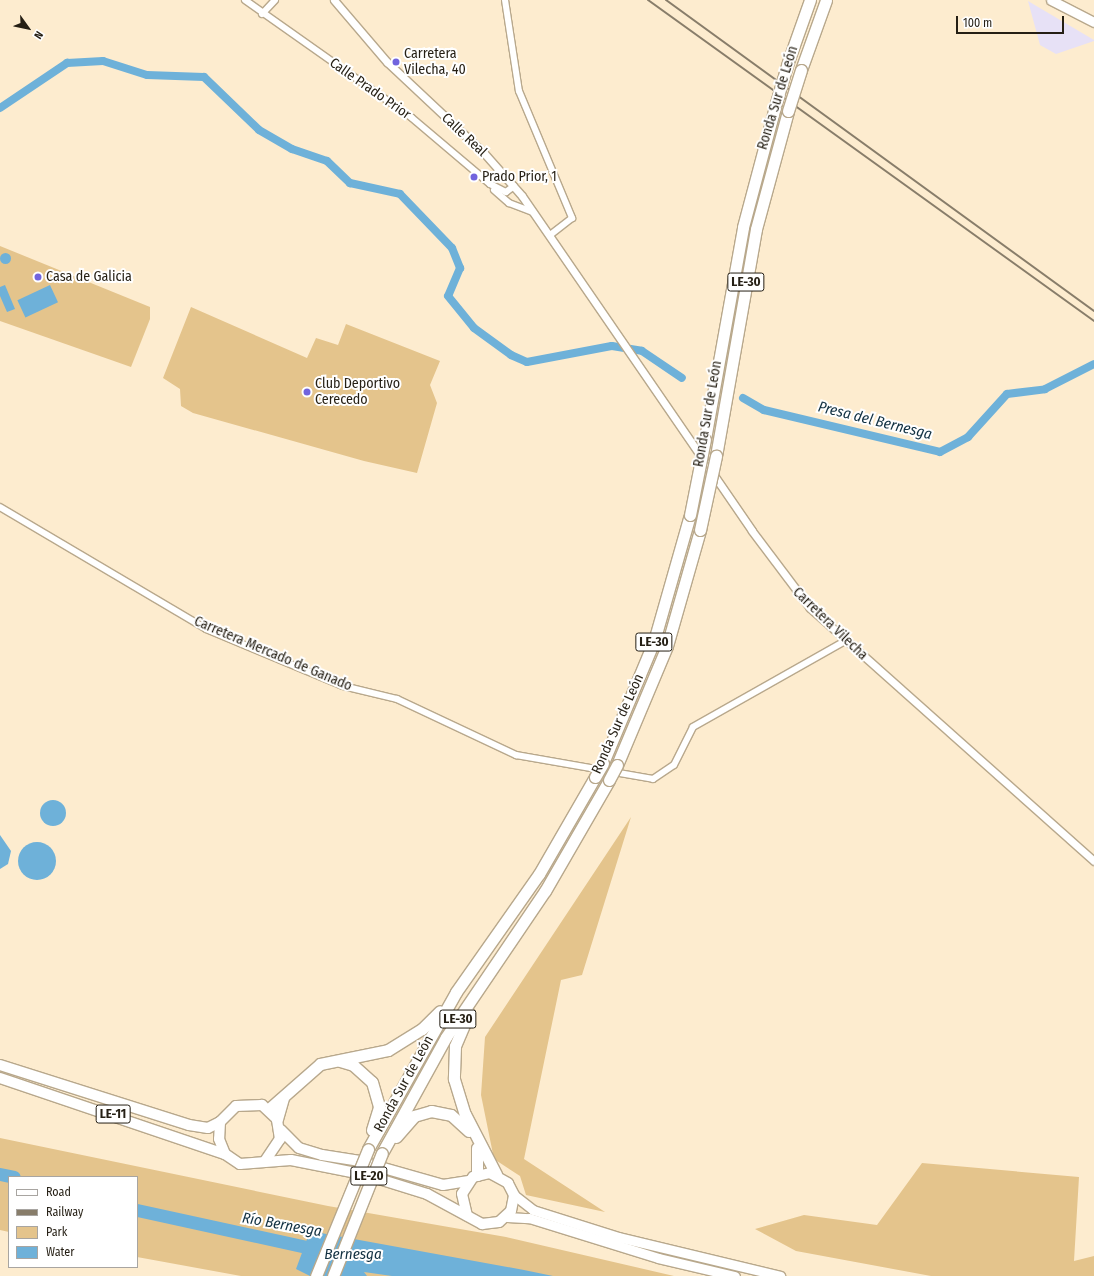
<!DOCTYPE html>
<meta charset="utf-8">
<style>
body{margin:0}
#map{position:relative;width:1094px;height:1276px;overflow:hidden;background:#fdeccf;font-family:"Fira Sans Condensed",sans-serif}
div>[style]{position:absolute}
.commercial>*{inset:0;background:#e7e1f6}
.green>*{inset:0;background:#e4c48c}
.water>*{inset:0;background:#6eb1d9;transform-origin:0 0}
.round{border-radius:50%}
.canal>*{height:8px;margin:-4px;padding:0 4px;transform-origin:4px;border-radius:4px;background:#6eb1d9}
.river>*{height:13px;margin:-6.5px;padding:0 6.5px;transform-origin:6.5px;border-radius:6.5px;background:#6eb1d9}
.roads{filter:drop-shadow(1px 0 #b8a88c) drop-shadow(-1px 0 #b8a88c) drop-shadow(0 1px #b8a88c) drop-shadow(0 -1px #b8a88c)}
.minor>*{height:6px;margin:-3px;padding:0 3px;transform-origin:3px;border-radius:3px;background:#fff}
.tertiary>*{height:7px;margin:-3.5px;padding:0 3.5px;transform-origin:3.5px;border-radius:3.5px;background:#fff}
.primary>*{height:9px;margin:-4.5px;padding:0 4.5px;transform-origin:4.5px;border-radius:4.5px;background:#fff}
.trunk>*{height:10px;margin:-5px;padding:0 5px;transform-origin:5px;border-radius:5px;background:#fff}
.motorway>*{height:11px;margin:-5.5px;padding:0 5.5px;transform-origin:5.5px;border-radius:5.5px;background:#fff}
.rail>*{height:2px;margin:-1px;padding:0 1px;transform-origin:1px;border-radius:1px;background:#887d6a}
.bridges{filter:drop-shadow(1px 0 #b8a88c) drop-shadow(-1px 0 #b8a88c) drop-shadow(0 1px #b8a88c) drop-shadow(0 -1px #b8a88c)}
.motorway-bridge>*{height:11px;margin:-5.5px;padding:0 5.5px;transform-origin:5.5px;border-radius:5.5px;background:#fff}
.dots>*{width:11px;height:11px;translate:-50% -50%;box-sizing:border-box;border:2px solid #fff;border-radius:50%}
span{translate:-50% -50%;white-space:nowrap;text-align:center;line-height:1.15;-webkit-text-stroke:4px #fff;paint-order:stroke}
.shield-label span{padding:1px 3px;background:#fff;border:1px solid;border-radius:3px;-webkit-text-stroke-width:0}
.shield-label{font-size:13px;color:#251f14;font-weight:700}
.poi-label{font-size:14px;color:#251f14}
.left{translate:0 -50%;text-align:left}
.street-label{font-size:14px;color:#251f14}
.water-label{font-size:15px;color:#123142;font-style:italic}
.legend{position:absolute;left:8px;top:1176px;width:130px;height:92px;box-sizing:border-box;background:#fff;border:1px solid #a8a5a1;margin:0;padding:5px 7px;list-style:none;font-size:12px;color:#251f14}
.legend li{display:flex;align-items:center;gap:8px;height:20px}
.legend b{width:20px;border:1px solid #a8a5a1}
.north{position:absolute;left:8px;top:8px;width:40px;height:40px;-webkit-text-stroke:3px #fff;paint-order:stroke;rotate:123deg;font-size:11px;font-weight:700;line-height:16px;text-align:center;color:#251f14}
.north::after{content:'';display:block;margin:auto;width:14px;height:18px;background:#251f14;clip-path:polygon(50% 0,100% 100%,50% 72%,0 100%)}
.scale{position:absolute;left:956px;top:16px;width:108px;height:18px;box-sizing:border-box;border:2px solid #251f14;border-top:0;padding-left:5px;font-size:12px;line-height:14px;white-space:nowrap;color:#251f14;-webkit-text-stroke:3px #fff;paint-order:stroke}
</style>
<div id="map">
<div class="commercial">
<div style="clip-path:polygon(1028px 1px,1094px 40px,1094px 41px,1056px 54px,1040px 45px)"></div>
</div>
<div class="green">
<div style="clip-path:polygon(0 246px,150px 307px,150px 319px,131px 367px,0 321px)"></div>
<div style="clip-path:polygon(191px 307px,307px 358px,316px 338px,338px 345px,346px 324px,440px 361px,430px 385px,437px 403px,417px 473px,364px 461px,193px 413px,181px 406px,180px 389px,163px 378px)"></div>
<div style="clip-path:polygon(631px 817px,582px 975px,561px 980px,524px 1159px,605px 1212px,526px 1195px,520px 1176px,494px 1159px,481px 1095px,485px 1037px)"></div>
<div style="clip-path:polygon(0 1138px,328px 1206px,506px 1237px,674px 1276px,241px 1276px,137px 1257px,137px 1177px,9px 1177px,9px 1232px,0 1230px)"></div>
<div style="clip-path:polygon(922px 1163px,1079px 1177px,1074px 1261px,1094px 1256px,1094px 1276px,931px 1276px,796px 1251px,755px 1229px,804px 1215px,877px 1225px)"></div>
</div>
<div class="water">
<div class="round" style="left:-0.5px;top:252.5px;width:11px;height:11px"></div>
<div style="clip-path:polygon(5px 285px,15px 309px,7px 312px,0 296px,0 287px)"></div>
<div style="left:50px;top:285px;width:19px;height:36px;rotate:65deg"></div>
<div class="round" style="left:40px;top:800px;width:26px;height:26px"></div>
<div style="clip-path:polygon(0 835px,11px 851px,8px 864px,0 869px)"></div>
<div class="round" style="left:18px;top:842px;width:38px;height:38px"></div>
<div style="clip-path:polygon(310px 1231px,524px 1270px,553px 1276px,392px 1276px,364px 1272px,367px 1276px,310px 1276px,296px 1269px)"></div>
</div>
<div class="canal">
<div style="left:0;top:108px;width:81px;rotate:-33.9deg"></div>
<div style="left:67px;top:63px;width:36px;rotate:-3deg"></div>
<div style="left:103px;top:61px;width:46px;rotate:17.7deg"></div>
<div style="left:147px;top:75px;width:57px;rotate:2deg"></div>
<div style="left:204px;top:77px;width:76px;rotate:43.9deg"></div>
<div style="left:259px;top:130px;width:38px;rotate:30deg"></div>
<div style="left:292px;top:149px;width:37px;rotate:19deg"></div>
<div style="left:327px;top:161px;width:32px;rotate:44deg"></div>
<div style="left:350px;top:183px;width:51px;rotate:12.4deg"></div>
<div style="left:400px;top:194px;width:75px;rotate:46.1deg"></div>
<div style="left:452px;top:248px;width:22px;rotate:68deg"></div>
<div style="left:460px;top:268px;width:30px;rotate:113deg"></div>
<div style="left:448px;top:296px;width:41px;rotate:50.9deg"></div>
<div style="left:474px;top:328px;width:46px;rotate:36.1deg"></div>
<div style="left:511px;top:355px;width:17px;rotate:24deg"></div>
<div style="left:527px;top:362px;width:86px;rotate:-10.7deg"></div>
<div style="left:612px;top:346px;width:30px;rotate:9deg"></div>
<div style="left:642px;top:351px;width:48px;rotate:34deg"></div>
<div style="left:743px;top:398px;width:24px;rotate:30deg"></div>
<div style="left:764px;top:410px;width:181px;rotate:13.4deg"></div>
<div style="left:940px;top:452px;width:32px;rotate:-28deg"></div>
<div style="left:968px;top:437px;width:58px;rotate:-47.8deg"></div>
<div style="left:1007px;top:394px;width:38px;rotate:-7deg"></div>
<div style="left:1045px;top:389px;width:55px;rotate:-27deg"></div>
</div>
<div class="river">
<div style="left:0;top:1174px;width:14px;rotate:12deg"></div>
<div style="left:137px;top:1210px;width:188px;rotate:12.3deg"></div>
</div>
<div class="roads">
<div class="minor">
<div style="left:245px;top:0;width:204px;rotate:35.2deg"></div>
<div style="left:412px;top:118px;width:102px;rotate:40.2deg"></div>
<div style="left:490px;top:184px;width:18px;rotate:27deg"></div>
<div style="left:506px;top:192px;width:10px;rotate:-37deg"></div>
<div style="left:505px;top:0;width:92px;rotate:81.3deg"></div>
<div style="left:519px;top:91px;width:138px;rotate:67.3deg"></div>
<div style="left:572px;top:218px;width:28px;rotate:142deg"></div>
<div style="left:262px;top:14px;width:19px;rotate:-47deg"></div>
<div style="left:494px;top:190px;width:20px;rotate:41deg"></div>
<div style="left:509px;top:203px;width:26px;rotate:21deg"></div>
<div style="left:0;top:507px;width:239px;rotate:30.6deg"></div>
<div style="left:206px;top:629px;width:148px;rotate:22.6deg"></div>
<div style="left:343px;top:686px;width:56px;rotate:13.5deg"></div>
<div style="left:397px;top:699px;width:132px;rotate:25.2deg"></div>
<div style="left:516px;top:755px;width:139px;rotate:9.9deg"></div>
<div style="left:653px;top:779px;width:25px;rotate:-34deg"></div>
<div style="left:674px;top:765px;width:42px;rotate:-63.4deg"></div>
<div style="left:693px;top:727px;width:175px;rotate:-29.5deg"></div>
</div>
<div class="tertiary">
<div style="left:334px;top:0;width:82px;rotate:49.5deg"></div>
<div style="left:387px;top:62px;width:133px;rotate:43.2deg"></div>
<div style="left:484px;top:153px;width:57px;rotate:48.5deg"></div>
<div style="left:522px;top:196px;width:406px;rotate:55.5deg"></div>
<div style="left:752px;top:531px;width:96px;rotate:53deg"></div>
<div style="left:810px;top:608px;width:380px;rotate:41.7deg"></div>
</div>
<div class="primary">
<div style="left:1051px;top:0;width:48px;rotate:27.1deg"></div>
<div style="left:514px;top:1195px;width:24px;rotate:38deg"></div>
<div style="left:533px;top:1210px;width:89px;rotate:17.6deg"></div>
<div style="left:618px;top:1237px;width:167px;rotate:13.5deg"></div>
<div style="left:507px;top:1217px;width:22px;rotate:3deg"></div>
<div style="left:529px;top:1218px;width:135px;rotate:17.2deg"></div>
<div style="left:658px;top:1258px;width:79px;rotate:13.2deg"></div>
</div>
<div class="trunk">
<div style="left:0;top:1065px;width:198px;rotate:17.6deg"></div>
<div style="left:189px;top:1125px;width:19px;rotate:9deg"></div>
<div style="left:208px;top:1128px;width:13px;rotate:-27deg"></div>
<div style="left:0;top:1078px;width:237px;rotate:18.7deg"></div>
<div style="left:281px;top:1130px;width:25px;rotate:45deg"></div>
<div style="left:299px;top:1148px;width:24px;rotate:17deg"></div>
<div style="left:322px;top:1155px;width:37px;rotate:9deg"></div>
<div style="left:359px;top:1161px;width:87px;rotate:15.9deg"></div>
<div style="left:443px;top:1185px;width:26px;rotate:-9deg"></div>
<div style="left:265px;top:1161px;width:27px;rotate:-56deg"></div>
<div style="left:280px;top:1139px;width:20px;rotate:-99deg"></div>
<div style="left:277px;top:1119px;width:21px;rotate:-137deg"></div>
<div style="left:262px;top:1105px;width:26px;rotate:178deg"></div>
<div style="left:236px;top:1106px;width:23px;rotate:135deg"></div>
<div style="left:220px;top:1122px;width:17px;rotate:93deg"></div>
<div style="left:219px;top:1139px;width:16px;rotate:68deg"></div>
<div style="left:225px;top:1154px;width:18px;rotate:34deg"></div>
<div style="left:240px;top:1164px;width:51px;rotate:-4.5deg"></div>
<div style="left:291px;top:1160px;width:76px;rotate:11.3deg"></div>
<div style="left:366px;top:1175px;width:64px;rotate:17.3deg"></div>
<div style="left:427px;top:1194px;width:63px;rotate:28.6deg"></div>
<div style="left:482px;top:1224px;width:17px;rotate:-7deg"></div>
<div style="left:499px;top:1222px;width:16px;rotate:-43deg"></div>
<div style="left:511px;top:1211px;width:16px;rotate:-79deg"></div>
<div style="left:514px;top:1195px;width:13px;rotate:-117deg"></div>
<div style="left:508px;top:1183px;width:21px;rotate:-151deg"></div>
<div style="left:490px;top:1173px;width:17px;rotate:167deg"></div>
<div style="left:473px;top:1177px;width:20px;rotate:123deg"></div>
<div style="left:462px;top:1194px;width:22px;rotate:77deg"></div>
</div>
<div class="motorway">
<div style="left:788px;top:62px;width:66px;rotate:-70.5deg"></div>
<div style="left:801px;top:70px;width:74px;rotate:-70.3deg"></div>
<div style="left:705px;top:439px;width:215px;rotate:-79.8deg"></div>
<div style="left:743px;top:227px;width:128px;rotate:-75.1deg"></div>
<div style="left:716px;top:456px;width:230px;rotate:-80deg"></div>
<div style="left:756px;top:229px;width:122px;rotate:-74.8deg"></div>
<div style="left:603px;top:763px;width:132px;rotate:-67.3deg"></div>
<div style="left:654px;top:641px;width:131px;rotate:-74.1deg"></div>
<div style="left:617px;top:765px;width:129px;rotate:-67.2deg"></div>
<div style="left:667px;top:646px;width:121px;rotate:-74.1deg"></div>
<div style="left:469px;top:1013px;width:36px;rotate:113deg"></div>
<div style="left:455px;top:1046px;width:33px;rotate:92deg"></div>
<div style="left:454px;top:1079px;width:37px;rotate:73deg"></div>
<div style="left:465px;top:1114px;width:68px;rotate:62.7deg"></div>
<div style="left:340px;top:1061px;width:14px;rotate:17deg"></div>
<div style="left:353px;top:1065px;width:25px;rotate:42deg"></div>
<div style="left:372px;top:1082px;width:26px;rotate:74deg"></div>
<div style="left:379px;top:1107px;width:24px;rotate:107deg"></div>
<div style="left:269px;top:1109px;width:68px;rotate:-41.4deg"></div>
<div style="left:320px;top:1064px;width:69px;rotate:-11.6deg"></div>
<div style="left:388px;top:1050px;width:40px;rotate:-32deg"></div>
<div style="left:422px;top:1029px;width:25px;rotate:-45deg"></div>
<div style="left:277px;top:1119px;width:22px;rotate:-74deg"></div>
<div style="left:396px;top:1137px;width:28px;rotate:-49deg"></div>
<div style="left:414px;top:1116px;width:18px;rotate:-16deg"></div>
<div style="left:431px;top:1111px;width:20px;rotate:11deg"></div>
<div style="left:451px;top:1115px;width:24px;rotate:42deg"></div>
<div style="left:368px;top:1149px;width:180px;rotate:-60.7deg"></div>
<div style="left:456px;top:992px;width:144px;rotate:-54.9deg"></div>
<div style="left:539px;top:874px;width:112px;rotate:-60deg"></div>
<div style="left:382px;top:1153px;width:132px;rotate:-61.1deg"></div>
<div style="left:446px;top:1037px;width:176px;rotate:-55.9deg"></div>
<div style="left:545px;top:891px;width:128px;rotate:-60deg"></div>
<div style="left:477px;top:1175px;width:27px;rotate:-90deg"></div>
</div>
</div>
<div class="rail">
<div style="left:648px;top:0;width:550px;rotate:35.74deg"></div>
<div style="left:666px;top:0;width:529px;rotate:36deg"></div>
</div>
<div class="bridges">
<div class="motorway-bridge">
<div style="left:776px;top:103px;width:43px;rotate:-73.7deg"></div>
<div style="left:788px;top:111px;width:43px;rotate:-72.4deg"></div>
<div style="left:690px;top:515px;width:77px;rotate:-78.8deg"></div>
<div style="left:700px;top:530px;width:76px;rotate:-77.8deg"></div>
<div style="left:595px;top:777px;width:16px;rotate:-60deg"></div>
<div style="left:609px;top:780px;width:17px;rotate:-62deg"></div>
<div style="left:316px;top:1276px;width:137px;rotate:-67.7deg"></div>
<div style="left:333px;top:1276px;width:132px;rotate:-68.3deg"></div>
</div>
</div>
<div class="dots">
<div style="left:396px;top:62px;background:#7164de"></div>
<div style="left:474px;top:177px;background:#7164de"></div>
<div style="left:38px;top:277px;background:#7164de"></div>
<div style="left:307px;top:392px;background:#7164de"></div>
</div>
<div class="shield-label">
<span style="left:746px;top:282px">LE-30</span>
<span style="left:654px;top:642px">LE-30</span>
<span style="left:458px;top:1019px">LE-30</span>
<span style="left:113px;top:1114px">LE-11</span>
<span style="left:369px;top:1176px">LE-20</span>
</div>
<div class="poi-label">
<span class="left" style="left:404px;top:62px">Carretera<br>Vilecha, 40</span>
<span class="left" style="left:482px;top:177px">Prado Prior, 1</span>
<span class="left" style="left:46px;top:277px">Casa de Galicia</span>
<span class="left" style="left:315px;top:392px">Club Deportivo<br>Cerecedo</span>
</div>
<div class="street-label">
<span style="left:370px;top:89px;rotate:35deg">Calle Prado Prior</span>
<span style="left:778px;top:98px;rotate:-73deg">Ronda Sur de León</span>
<span style="left:464px;top:135px;rotate:43deg">Calle Real</span>
<span style="left:708px;top:414px;rotate:-80deg">Ronda Sur de León</span>
<span style="left:830px;top:624px;rotate:44deg">Carretera Vilecha</span>
<span style="left:273px;top:654px;rotate:23deg">Carretera Mercado de Ganado</span>
<span style="left:618px;top:724px;rotate:-66deg">Ronda Sur de León</span>
<span style="left:404px;top:1084px;rotate:-61deg">Ronda Sur de León</span>
</div>
<div class="water-label">
<span style="left:875px;top:421px;rotate:14deg">Presa del Bernesga</span>
<span style="left:282px;top:1225px;rotate:10deg">Río Bernesga</span>
<span style="left:353px;top:1255px">Bernesga</span>
</div>
<ul class="legend">
<li><b style="height:5px;background:#fff"></b>Road</li>
<li><b style="height:5px;background:#887d6a"></b>Railway</li>
<li><b style="height:11px;background:#e4c48c"></b>Park</li>
<li><b style="height:11px;background:#6eb1d9"></b>Water</li>
</ul>
<div class="north">N</div>
<div class="scale">100 m</div>
</div>
